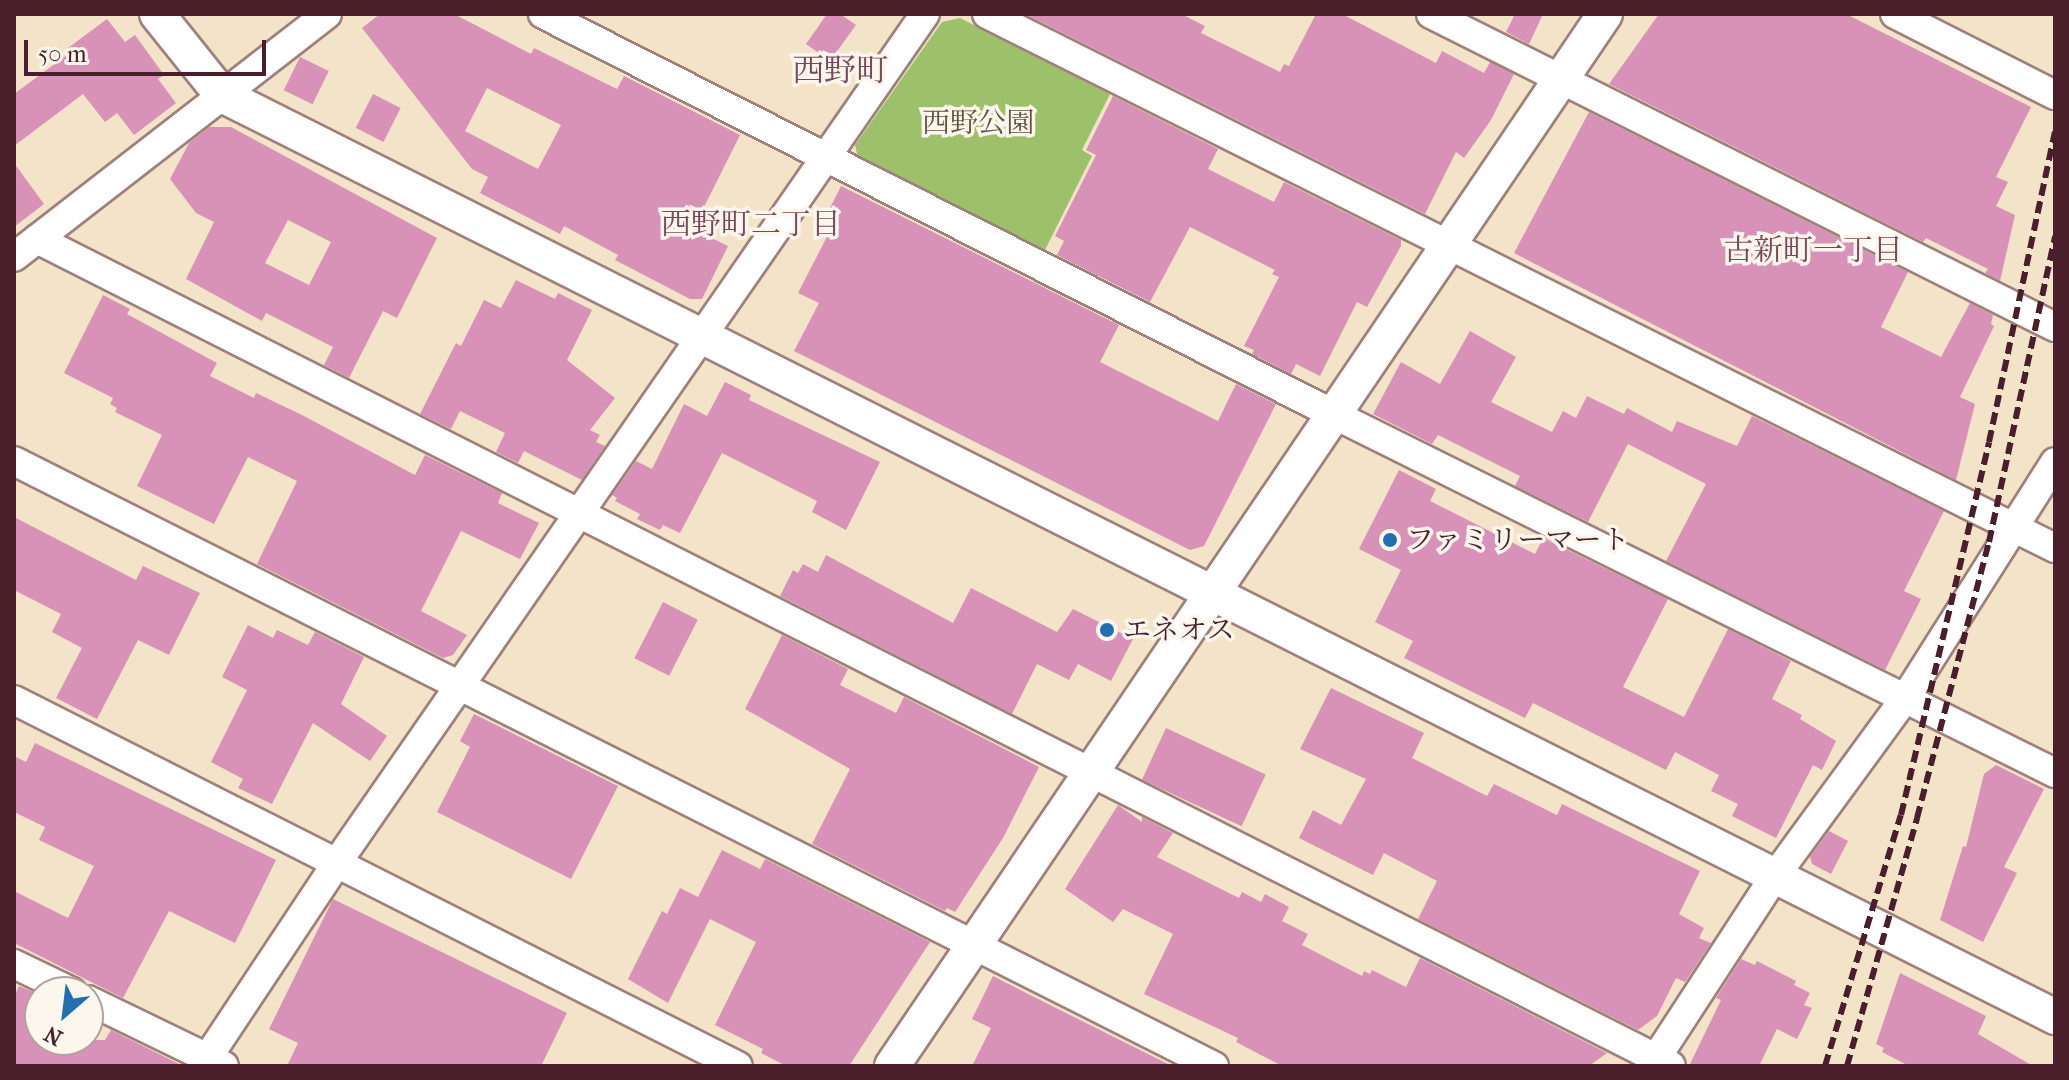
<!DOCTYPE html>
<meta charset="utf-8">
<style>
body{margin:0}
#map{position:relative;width:2069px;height:1080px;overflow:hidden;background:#f3e3c8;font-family:"IM FELL French Canon","Noto Serif JP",serif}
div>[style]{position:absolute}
.green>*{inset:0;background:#9dc16b}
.building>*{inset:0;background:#d892b7;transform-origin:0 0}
.roads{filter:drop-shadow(2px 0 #9e817a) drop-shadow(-2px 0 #9e817a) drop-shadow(0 2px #9e817a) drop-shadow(0 -2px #9e817a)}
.minor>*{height:28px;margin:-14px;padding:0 14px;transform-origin:14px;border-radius:14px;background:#fff}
.tertiary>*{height:34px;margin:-17px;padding:0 17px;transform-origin:17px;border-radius:17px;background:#fff}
.rail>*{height:6px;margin-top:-3px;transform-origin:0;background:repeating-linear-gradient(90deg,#4a1f2b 0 12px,transparent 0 18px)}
.dots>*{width:22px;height:22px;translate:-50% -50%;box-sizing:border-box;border:4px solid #fbf7ec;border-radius:50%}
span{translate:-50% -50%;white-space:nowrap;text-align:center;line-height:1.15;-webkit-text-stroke:7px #fbf7ec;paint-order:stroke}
.park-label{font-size:28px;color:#63503e}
.poi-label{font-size:28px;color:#4a1f2b}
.left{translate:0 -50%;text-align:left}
.neighbourhood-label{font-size:30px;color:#7c475c}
.quarter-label{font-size:32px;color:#7c475c}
.frame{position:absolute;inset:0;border:16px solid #4a1f2b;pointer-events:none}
.north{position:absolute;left:24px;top:976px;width:80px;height:80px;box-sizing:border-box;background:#fbf7ec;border:2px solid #b4a19f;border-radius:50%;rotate:208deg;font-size:22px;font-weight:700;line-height:32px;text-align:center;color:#4a1f2b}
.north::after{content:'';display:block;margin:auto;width:28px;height:36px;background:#1f6fb2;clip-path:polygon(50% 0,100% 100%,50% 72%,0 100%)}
.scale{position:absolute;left:24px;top:40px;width:242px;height:36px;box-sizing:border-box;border:4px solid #4a1f2b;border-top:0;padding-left:10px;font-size:24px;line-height:28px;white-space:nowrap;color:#4a1f2b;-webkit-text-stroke:6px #fbf7ec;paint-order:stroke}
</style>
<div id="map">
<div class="green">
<div style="clip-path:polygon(960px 18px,1110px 94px,1082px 150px,1092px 156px,1044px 252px,858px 158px,855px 145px,942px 22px)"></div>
</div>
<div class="building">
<div style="clip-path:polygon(evenodd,380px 14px,454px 14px,531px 54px,534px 48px,617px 89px,624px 76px,740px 135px,693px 229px,728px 246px,702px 299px,690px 299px,615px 260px,618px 255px,564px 226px,560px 234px,480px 193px,488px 177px,472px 169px,362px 28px,380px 14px,487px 88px,561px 125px,538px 169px,465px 131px,487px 88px)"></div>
<div style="clip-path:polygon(827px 14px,840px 14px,856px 25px,830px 61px,806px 44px)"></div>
<div style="clip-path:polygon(1025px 14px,1181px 14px,1205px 26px,1201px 33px,1280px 72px,1284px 64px,1289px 66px,1316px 14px,1342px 14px,1436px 63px,1442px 51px,1484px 73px,1490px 62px,1514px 74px,1491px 120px,1464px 158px,1456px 152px,1425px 214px)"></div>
<div style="clip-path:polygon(1515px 14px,1543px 14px,1529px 44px,1506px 32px)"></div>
<div style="clip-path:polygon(1659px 14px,1846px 14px,2031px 107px,1996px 177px,2008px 182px,1996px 206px,2015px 215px,2000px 281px,1985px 273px,1988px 269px,1926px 238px,1923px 242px,1609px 84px)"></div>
<div style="clip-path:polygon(107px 19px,125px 42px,135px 35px,164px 75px,158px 79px,176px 103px,134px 135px,117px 113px,105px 122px,83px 94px,14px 146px,14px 94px,71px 52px,68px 48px)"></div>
<div style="left:300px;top:57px;width:32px;height:37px;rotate:26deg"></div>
<div style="left:373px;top:94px;width:31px;height:38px;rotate:27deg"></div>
<div style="clip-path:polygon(1113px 96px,1218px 149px,1208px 169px,1274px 202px,1284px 182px,1401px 240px,1401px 246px,1367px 307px,1357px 302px,1320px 376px,1296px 364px,1291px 374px,1252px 354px,1254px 350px,1244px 346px,1279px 277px,1272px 274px,1275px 270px,1190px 227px,1150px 302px,1057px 255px,1064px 241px,1055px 236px,1096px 155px,1086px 150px)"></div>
<div style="clip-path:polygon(1589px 112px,1908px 272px,1881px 327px,1941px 357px,1970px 303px,1993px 315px,1991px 324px,1994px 326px,1960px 397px,1975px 404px,1956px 480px,1514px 253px)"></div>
<div style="clip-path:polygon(evenodd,209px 127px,231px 127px,437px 238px,397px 318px,383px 311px,349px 378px,324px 365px,333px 347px,266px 313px,262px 321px,186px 279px,214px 222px,196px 213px,170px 179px,189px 143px,209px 127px,288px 220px,331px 242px,309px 285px,265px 263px,288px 220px)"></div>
<div style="clip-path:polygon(14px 163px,44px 204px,14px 227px)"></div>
<div style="clip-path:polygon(841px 186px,1119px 325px,1100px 362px,1218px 421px,1236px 384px,1276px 404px,1204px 546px,1190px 550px,794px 351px,819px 303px,798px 293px,833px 225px,824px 220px)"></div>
<div style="clip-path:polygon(516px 280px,555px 299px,558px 293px,592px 310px,567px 360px,615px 398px,590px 430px,600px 435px,596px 442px,605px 446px,582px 480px,524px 451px,518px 463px,496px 452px,505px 433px,460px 411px,451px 429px,420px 414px,456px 343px,461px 346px,484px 300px,501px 308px)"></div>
<div style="clip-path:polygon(103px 295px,130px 309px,127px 314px,217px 363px,210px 376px,254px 398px,256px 393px,302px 415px,415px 475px,425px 455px,502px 493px,498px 503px,539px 523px,520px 559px,461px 531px,421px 611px,467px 635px,453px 655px,443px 658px,257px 564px,297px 481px,248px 457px,214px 524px,137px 486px,162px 435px,115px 412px,117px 408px,110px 404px,113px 398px,64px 373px)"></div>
<div style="clip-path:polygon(1470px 331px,1516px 357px,1491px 402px,1552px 432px,1563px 411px,1576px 418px,1587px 396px,1624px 414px,1627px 408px,1672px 432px,1677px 421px,1737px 446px,1752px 416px,1944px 511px,1904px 591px,1921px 599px,1885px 670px,1666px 561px,1706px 484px,1628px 444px,1588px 522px,1515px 486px,1520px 476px,1438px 435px,1432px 444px,1373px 414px,1401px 362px,1440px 384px)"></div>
<div style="clip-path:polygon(725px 382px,751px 395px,749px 400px,880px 462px,846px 530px,812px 512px,817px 501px,722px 453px,680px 533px,663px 525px,660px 530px,637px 519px,640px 514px,615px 501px,617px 498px,612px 495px,636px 461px,652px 469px,684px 404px,707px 416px)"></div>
<div style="clip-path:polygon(1399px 470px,1436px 489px,1430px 501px,1535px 554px,1543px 538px,1668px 599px,1623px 687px,1684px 717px,1728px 629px,1791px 661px,1772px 699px,1802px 715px,1800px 719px,1836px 741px,1822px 770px,1813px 765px,1776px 838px,1732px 816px,1738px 804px,1711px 791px,1719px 775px,1675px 752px,1666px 770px,1533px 703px,1525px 718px,1404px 658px,1413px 641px,1375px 622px,1401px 570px,1359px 549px)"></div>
<div style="clip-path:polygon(14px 517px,136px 580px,143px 566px,200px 593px,169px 655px,138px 640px,97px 719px,56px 698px,82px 648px,52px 632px,61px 614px,14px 590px)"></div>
<div style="clip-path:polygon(826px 555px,953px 623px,971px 588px,1057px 632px,1073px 609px,1133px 639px,1111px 681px,1078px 664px,1069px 680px,1037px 664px,1012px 714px,780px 596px,793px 570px,798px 573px,803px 564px,818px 572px)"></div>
<div style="left:663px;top:602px;width:39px;height:63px;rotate:27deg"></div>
<div style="clip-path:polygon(248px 625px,273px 638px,277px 630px,308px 645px,315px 632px,364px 657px,341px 704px,387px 736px,370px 761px,313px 723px,272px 804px,238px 788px,243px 779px,211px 762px,247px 690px,222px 677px)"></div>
<div style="clip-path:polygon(782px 635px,848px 669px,840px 685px,896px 713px,904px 697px,1039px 767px,1003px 838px,955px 912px,947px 908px,945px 911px,812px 844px,850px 769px,745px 709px)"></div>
<div style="clip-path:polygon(1331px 688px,1424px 733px,1412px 758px,1487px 796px,1494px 784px,1557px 815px,1562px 804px,1700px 871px,1679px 914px,1704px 928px,1699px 938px,1711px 943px,1685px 982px,1676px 978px,1657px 1016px,1638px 1030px,1418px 919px,1437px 881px,1384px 853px,1373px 875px,1299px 838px,1313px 810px,1341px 825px,1366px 779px,1300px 749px)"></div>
<div style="clip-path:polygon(474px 714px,618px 786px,571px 879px,437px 812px,470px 747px,460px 741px)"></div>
<div style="left:1166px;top:728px;width:110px;height:57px;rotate:25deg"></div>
<div style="clip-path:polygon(35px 743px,276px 860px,235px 943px,169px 911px,123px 998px,14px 943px,14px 891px,68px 918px,94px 866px,39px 840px,45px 827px,14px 812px,14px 756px,26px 762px)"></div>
<div style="clip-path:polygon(1996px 765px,2044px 789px,2004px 867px,2017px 873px,1983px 942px,1940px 920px,1963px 846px,1966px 847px,1984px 774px)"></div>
<div style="clip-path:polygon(1118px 805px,1142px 822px,1142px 817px,1173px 833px,1157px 857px,1239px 898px,1242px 892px,1261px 902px,1265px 894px,1289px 907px,1282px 921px,1308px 934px,1302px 945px,1362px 976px,1364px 971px,1370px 974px,1372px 970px,1406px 987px,1420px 958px,1607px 1053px,1589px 1066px,1282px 1066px,1236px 1042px,1238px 1038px,1144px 994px,1173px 934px,1123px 909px,1113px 922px,1065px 889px)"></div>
<div style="clip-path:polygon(1829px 831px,1848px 841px,1831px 874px,1812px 864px,1810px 857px)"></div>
<div style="clip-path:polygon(722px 850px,760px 869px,765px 859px,771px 862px,930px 942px,849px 1066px,786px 1066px,761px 1053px,763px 1049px,715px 1025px,756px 942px,710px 919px,668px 1003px,628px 979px,662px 911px,667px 914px,680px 888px,698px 897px)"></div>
<div style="clip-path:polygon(333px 899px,567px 1013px,541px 1066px,287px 1066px,298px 1043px,269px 1029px)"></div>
<div style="clip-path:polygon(1741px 959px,1755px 965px,1757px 961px,1796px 981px,1794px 985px,1810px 993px,1804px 1005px,1812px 1008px,1797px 1039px,1777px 1029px,1759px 1066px,1689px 1066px,1721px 1000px,1716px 998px)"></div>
<div style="clip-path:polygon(1900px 973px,1986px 1016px,1978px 1034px,2033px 1066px,1909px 1066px,1882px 1052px,1884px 1048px,1876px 1044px)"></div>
<div style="clip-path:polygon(993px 976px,1028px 994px,1172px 1066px,972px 1066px,991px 1028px,972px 1019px)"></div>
<div style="clip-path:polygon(19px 986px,40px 995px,40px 1040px,105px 1040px,111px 1030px,183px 1066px,14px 1066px,14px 997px)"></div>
</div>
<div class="roads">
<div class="minor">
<div style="left:543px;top:14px;width:885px;rotate:26.85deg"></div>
<div style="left:1333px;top:414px;width:806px;rotate:26.44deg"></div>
<div style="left:987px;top:14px;width:1194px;rotate:26.57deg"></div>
<div style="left:1431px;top:14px;width:698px;rotate:26.64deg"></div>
<div style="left:1895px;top:14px;width:179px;rotate:26.9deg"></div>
<div style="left:37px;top:239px;width:1831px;rotate:26.84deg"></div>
<div style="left:14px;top:257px;width:396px;rotate:-37.8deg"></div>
<div style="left:14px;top:461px;width:1344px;rotate:26.76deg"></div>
<div style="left:14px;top:700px;width:811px;rotate:26.82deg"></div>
<div style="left:14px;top:964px;width:64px;rotate:25.8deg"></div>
<div style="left:88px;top:1000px;width:151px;rotate:25.9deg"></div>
<div style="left:202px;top:1066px;width:242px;rotate:-56.4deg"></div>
<div style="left:336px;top:864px;width:1034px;rotate:-55.28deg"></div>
<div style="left:1651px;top:1066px;width:227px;rotate:-56.9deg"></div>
<div style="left:1775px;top:876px;width:222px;rotate:-53.8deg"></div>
<div style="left:1906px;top:697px;width:278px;rotate:-57.6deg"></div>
</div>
<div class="tertiary">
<div style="left:157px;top:14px;width:104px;rotate:51.3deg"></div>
<div style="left:222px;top:95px;width:2052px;rotate:26.7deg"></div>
<div style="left:892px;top:1066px;width:1271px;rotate:-55.87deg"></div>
</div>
</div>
<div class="rail">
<div style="left:1825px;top:1066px;width:262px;rotate:-73.2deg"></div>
<div style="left:1901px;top:815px;width:383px;rotate:-76.7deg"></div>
<div style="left:1989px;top:442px;width:317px;rotate:-78deg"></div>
<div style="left:1847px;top:1066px;width:258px;rotate:-74.2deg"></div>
<div style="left:1917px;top:818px;width:285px;rotate:-75.4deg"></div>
<div style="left:1989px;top:542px;width:313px;rotate:-77.8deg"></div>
</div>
<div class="dots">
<div style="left:1390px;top:540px;background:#1f6fb2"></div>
<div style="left:1107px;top:630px;background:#1f6fb2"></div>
</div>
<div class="park-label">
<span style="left:978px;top:123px">西野公園</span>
</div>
<div class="poi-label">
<span class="left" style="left:1406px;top:540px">ファミリーマート</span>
<span class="left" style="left:1123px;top:630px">エネオス</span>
</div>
<div class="neighbourhood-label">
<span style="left:751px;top:225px">西野町二丁目</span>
<span style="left:1813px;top:251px">古新町一丁目</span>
</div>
<div class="quarter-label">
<span style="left:840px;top:71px">西野町</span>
</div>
<div class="frame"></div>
<div class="north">N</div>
<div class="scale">50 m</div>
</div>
